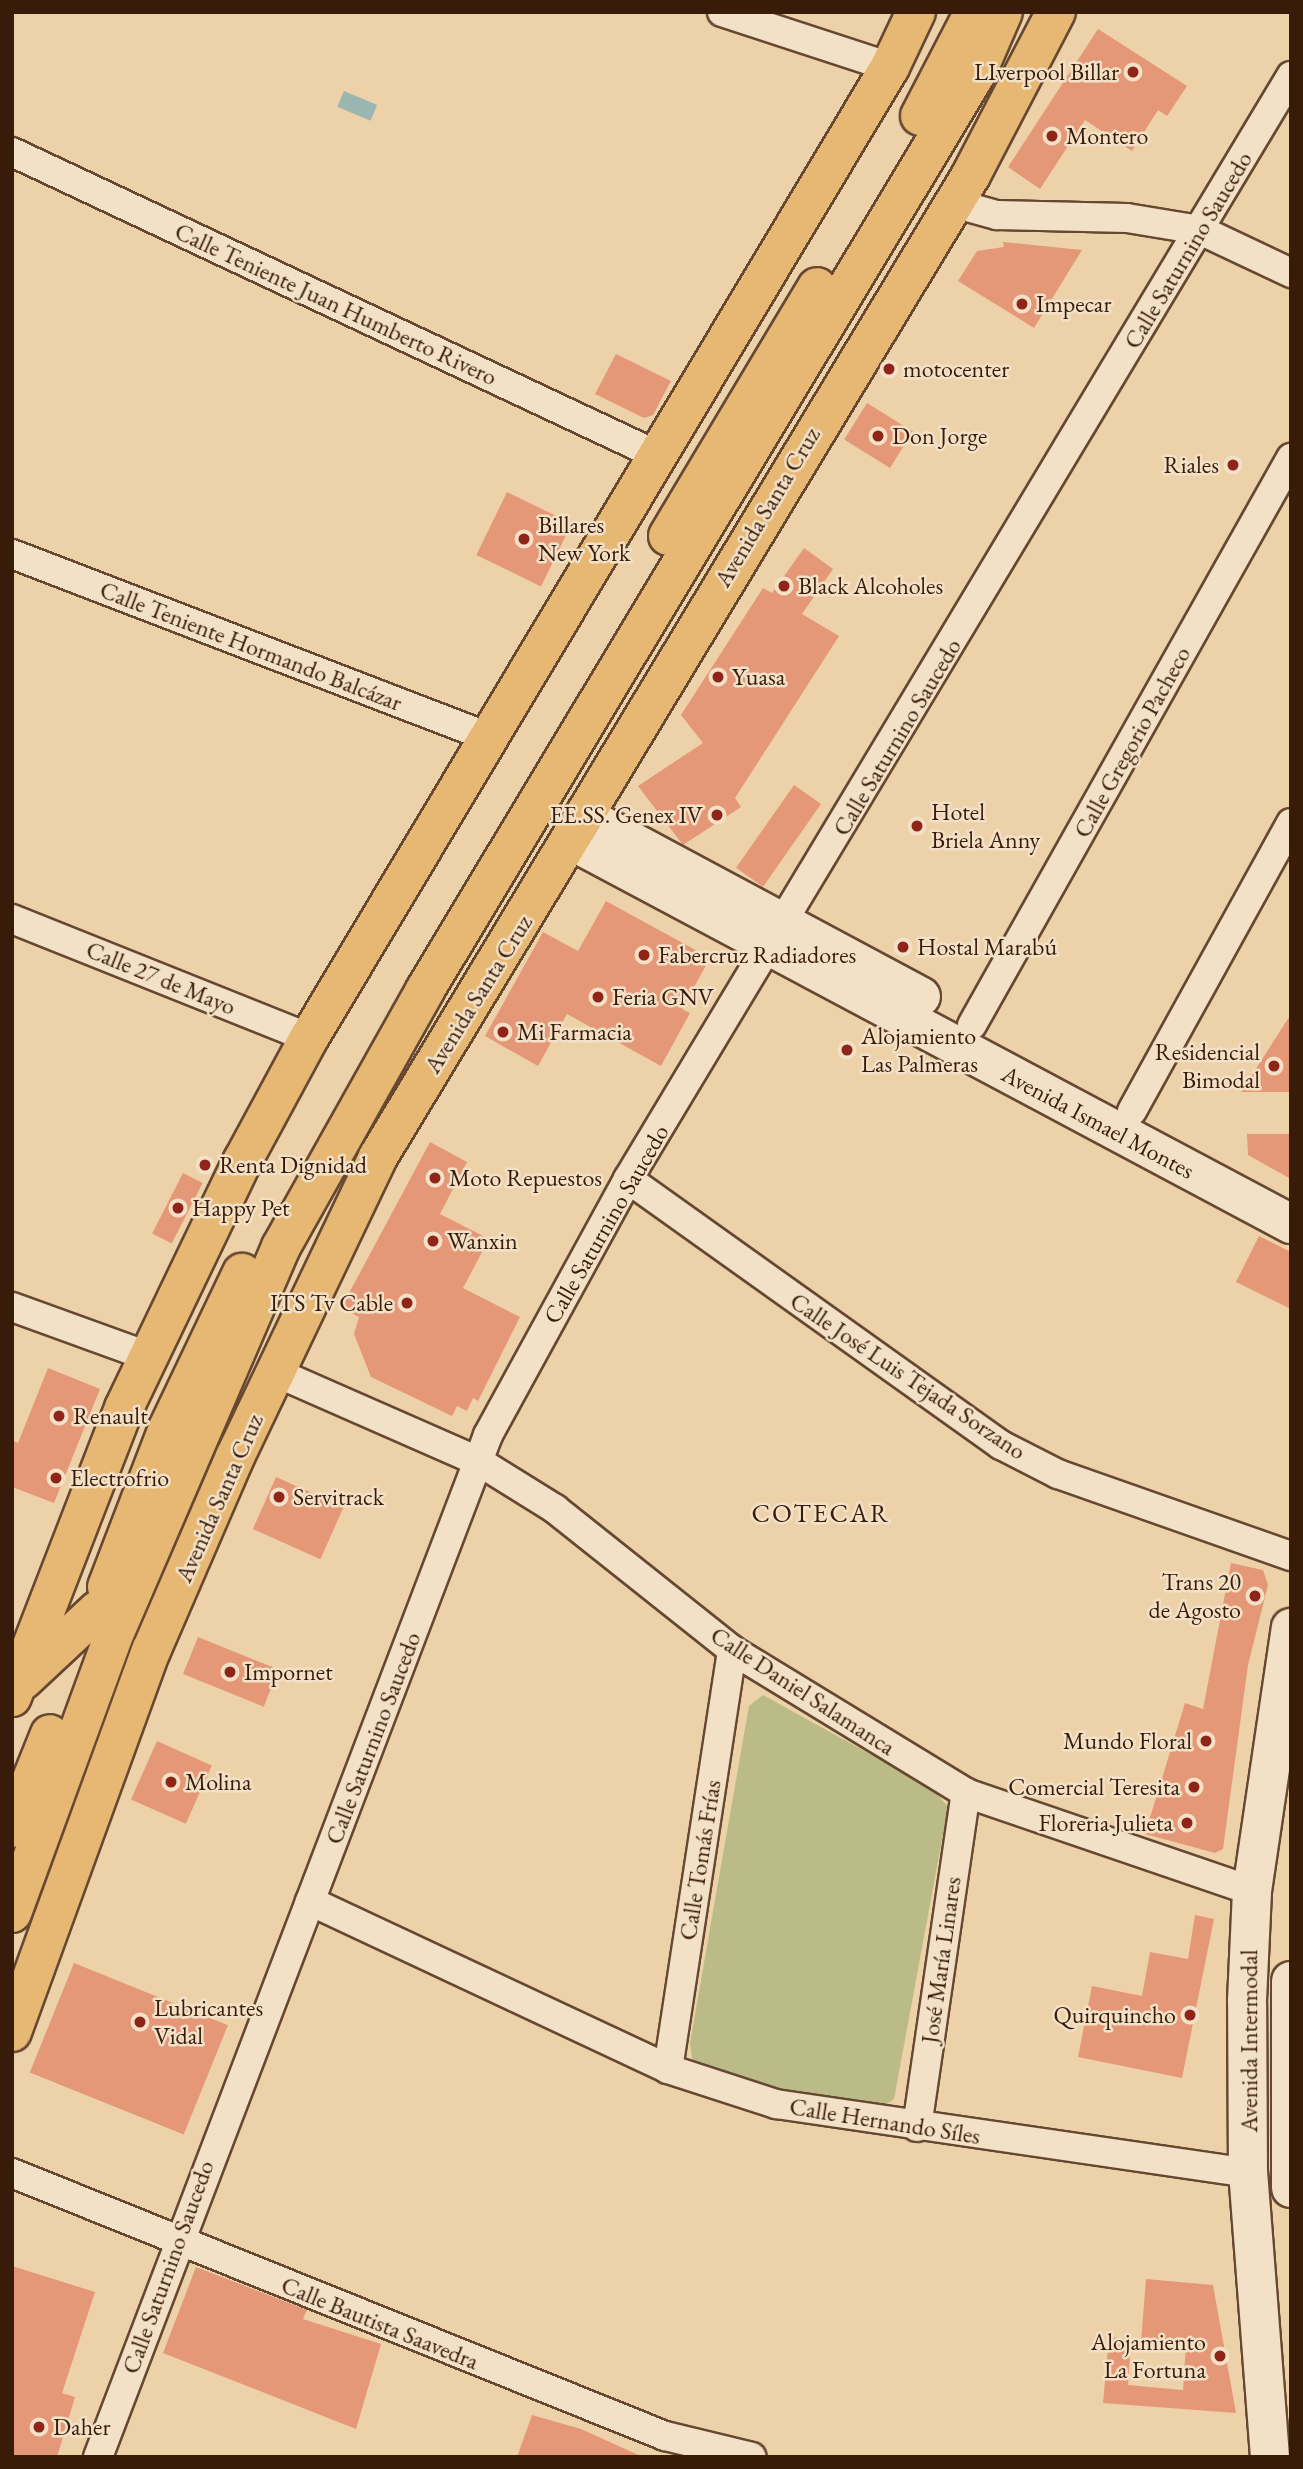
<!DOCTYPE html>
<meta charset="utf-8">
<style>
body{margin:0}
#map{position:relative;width:1303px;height:2469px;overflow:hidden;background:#edd1a9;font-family:"EB Garamond",serif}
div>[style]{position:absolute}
.green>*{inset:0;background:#babb86}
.water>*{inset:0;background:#9bb5b1;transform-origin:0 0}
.building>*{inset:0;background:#e59877;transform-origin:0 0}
.roads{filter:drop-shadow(2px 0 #664831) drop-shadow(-2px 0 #664831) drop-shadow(0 2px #664831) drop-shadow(0 -2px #664831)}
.street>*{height:28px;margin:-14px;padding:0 14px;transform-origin:14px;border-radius:14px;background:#f3e1c7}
.secondary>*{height:38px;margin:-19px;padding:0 19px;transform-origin:19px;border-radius:19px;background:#f3e1c7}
.primary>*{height:38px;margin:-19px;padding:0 19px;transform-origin:19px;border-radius:19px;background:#e6b874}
.dots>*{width:19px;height:19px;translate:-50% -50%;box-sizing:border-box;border:4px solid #f3e1c7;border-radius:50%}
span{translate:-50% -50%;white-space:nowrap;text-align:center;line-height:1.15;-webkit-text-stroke:5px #f3e1c7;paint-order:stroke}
.poi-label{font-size:24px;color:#391b09}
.right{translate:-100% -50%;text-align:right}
.left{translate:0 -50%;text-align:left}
.street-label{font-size:24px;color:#391b09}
.neighbourhood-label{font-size:26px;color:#391b09;letter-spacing:2px}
.frame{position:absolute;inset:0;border:14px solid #391b09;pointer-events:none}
</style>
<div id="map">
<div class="green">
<div style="clip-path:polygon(763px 1695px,933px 1789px,948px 1807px,894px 2099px,871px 2114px,693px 2065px,690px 2043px,749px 1706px)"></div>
</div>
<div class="water">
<div style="left:344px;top:91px;width:36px;height:17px;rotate:23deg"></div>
</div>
<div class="building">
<div style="clip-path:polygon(1098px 29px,1187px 86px,1167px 116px,1158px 110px,1132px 151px,1085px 120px,1040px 189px,1008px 167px)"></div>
<div style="clip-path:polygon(1003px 242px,1082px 250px,1034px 328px,958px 281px,977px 251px,1004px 247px)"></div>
<div style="clip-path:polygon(616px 354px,671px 381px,653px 415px,644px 418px,595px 394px)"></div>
<div style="left:867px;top:403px;width:54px;height:43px;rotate:32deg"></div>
<div style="left:507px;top:492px;width:72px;height:70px;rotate:26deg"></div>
<div style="clip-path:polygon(804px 548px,833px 569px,802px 614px,839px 636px,735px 798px,741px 807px,683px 845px,638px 786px,703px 743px,681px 715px,763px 588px,772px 593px)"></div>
<div style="left:794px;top:785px;width:33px;height:101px;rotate:35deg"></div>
<div style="clip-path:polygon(606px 901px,710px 958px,682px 1009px,690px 1013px,661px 1066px,567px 1014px,538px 1066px,485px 1036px,543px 932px,578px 951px)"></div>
<div style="clip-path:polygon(1291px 1014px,1291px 1092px,1241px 1092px)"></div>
<div style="clip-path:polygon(1247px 1134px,1291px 1134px,1291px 1179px,1248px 1155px)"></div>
<div style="clip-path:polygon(430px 1142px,467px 1162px,440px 1214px,489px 1239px,463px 1288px,520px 1317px,478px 1401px,473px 1398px,467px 1411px,457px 1406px,452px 1416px,371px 1377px,354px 1334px,359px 1317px,341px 1308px)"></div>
<div style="left:183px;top:1173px;width:22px;height:68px;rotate:27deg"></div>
<div style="clip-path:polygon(1259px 1236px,1291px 1252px,1291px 1309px,1236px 1282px)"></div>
<div style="clip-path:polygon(48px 1368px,100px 1389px,54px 1503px,12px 1487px,12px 1440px,18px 1443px)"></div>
<div style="left:276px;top:1477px;width:74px;height:57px;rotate:24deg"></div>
<div style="clip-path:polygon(1231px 1563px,1263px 1570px,1268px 1585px,1248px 1665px,1223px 1849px,1215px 1853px,1145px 1834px,1185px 1703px,1203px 1709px)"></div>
<div style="left:198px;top:1637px;width:87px;height:40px;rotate:22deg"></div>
<div style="left:157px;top:1741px;width:60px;height:64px;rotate:24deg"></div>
<div style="clip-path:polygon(1195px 1915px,1214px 1919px,1182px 2078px,1078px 2057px,1092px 1986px,1142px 1996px,1150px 1952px,1188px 1959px)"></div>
<div style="left:74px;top:1963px;width:166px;height:118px;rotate:22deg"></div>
<div style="clip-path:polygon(12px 2266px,95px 2292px,62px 2393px,75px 2397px,57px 2457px,12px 2457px)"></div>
<div style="clip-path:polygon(196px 2267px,307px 2310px,303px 2319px,381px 2344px,356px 2429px,163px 2353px)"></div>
<div style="clip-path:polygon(1146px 2279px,1213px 2285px,1236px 2413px,1103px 2403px,1109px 2337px,1131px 2339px,1128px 2385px,1183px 2390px,1186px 2345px,1141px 2342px)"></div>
<div style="clip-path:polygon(532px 2415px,581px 2429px,643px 2457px,517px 2457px)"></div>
</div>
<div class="roads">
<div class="street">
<div style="left:722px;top:12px;width:177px;rotate:18.1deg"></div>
<div style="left:12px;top:152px;width:715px;rotate:25.17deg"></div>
<div style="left:953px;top:203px;width:46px;rotate:15.3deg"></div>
<div style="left:997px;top:215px;width:130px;rotate:1.3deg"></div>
<div style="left:1127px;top:218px;width:74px;rotate:9.3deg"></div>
<div style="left:1200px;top:230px;width:101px;rotate:25.3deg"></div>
<div style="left:12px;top:554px;width:513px;rotate:21.01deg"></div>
<div style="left:12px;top:919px;width:320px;rotate:21.8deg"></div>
<div style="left:972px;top:1025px;width:651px;rotate:-60.64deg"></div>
<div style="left:1132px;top:1111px;width:329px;rotate:-61.1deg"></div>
<div style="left:628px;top:1179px;width:458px;rotate:35.5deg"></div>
<div style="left:1001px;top:1445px;width:64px;rotate:27deg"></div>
<div style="left:1058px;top:1474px;width:247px;rotate:19.4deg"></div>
<div style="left:12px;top:1307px;width:144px;rotate:19.9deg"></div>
<div style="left:275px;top:1372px;width:222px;rotate:23.7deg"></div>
<div style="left:478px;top:1461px;width:91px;rotate:31.9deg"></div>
<div style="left:555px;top:1509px;width:226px;rotate:38.5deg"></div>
<div style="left:732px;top:1650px;width:274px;rotate:31.4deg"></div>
<div style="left:966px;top:1793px;width:302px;rotate:18.9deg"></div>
<div style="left:310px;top:1901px;width:395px;rotate:25.1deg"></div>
<div style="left:668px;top:2069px;width:114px;rotate:18deg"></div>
<div style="left:776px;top:2104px;width:477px;rotate:8.3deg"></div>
<div style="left:668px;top:2069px;width:424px;rotate:-81.3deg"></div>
<div style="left:917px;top:2127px;width:338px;rotate:-81.7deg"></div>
<div style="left:12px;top:2173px;width:704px;rotate:21.94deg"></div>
<div style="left:665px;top:2436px;width:89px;rotate:13.6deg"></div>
<div style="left:98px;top:2457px;width:1094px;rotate:-69.11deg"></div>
<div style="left:488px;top:1435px;width:292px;rotate:-61.3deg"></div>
<div style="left:628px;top:1179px;width:1287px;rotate:-58.99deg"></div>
</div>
<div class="secondary">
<div style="left:586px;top:817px;width:380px;rotate:28.2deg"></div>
<div style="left:572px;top:841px;width:815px;rotate:28.04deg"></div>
<div style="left:1291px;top:1981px;width:207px;rotate:90deg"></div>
<div style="left:1270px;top:2457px;width:285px;rotate:-94.4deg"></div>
<div style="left:1248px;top:2173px;width:172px;rotate:-90.3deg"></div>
<div style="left:1247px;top:2001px;width:110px;rotate:-87.4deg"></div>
<div style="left:1252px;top:1891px;width:266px;rotate:-81.6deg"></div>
</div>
<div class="primary">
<div style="left:920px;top:116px;width:117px;rotate:-62.6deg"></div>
<div style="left:668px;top:536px;width:290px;rotate:-59.1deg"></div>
<div style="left:107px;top:1587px;width:170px;rotate:-69deg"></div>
<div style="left:168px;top:1428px;width:172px;rotate:-64.5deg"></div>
<div style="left:23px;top:1680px;width:103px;rotate:-43deg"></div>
<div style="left:12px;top:1697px;width:310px;rotate:-68.8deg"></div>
<div style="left:124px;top:1408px;width:275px;rotate:-64.4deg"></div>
<div style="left:243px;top:1160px;width:139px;rotate:-61.6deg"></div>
<div style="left:309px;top:1038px;width:1132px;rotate:-59.11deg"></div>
<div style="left:890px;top:67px;width:61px;rotate:-64.7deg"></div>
<div style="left:12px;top:1828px;width:101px;rotate:-68deg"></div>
<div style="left:12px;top:1913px;width:294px;rotate:-69.9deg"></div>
<div style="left:113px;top:1637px;width:425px;rotate:-66.7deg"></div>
<div style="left:281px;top:1247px;width:295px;rotate:-60.7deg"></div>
<div style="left:425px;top:990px;width:1071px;rotate:-58.98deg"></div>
<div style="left:977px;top:72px;width:65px;rotate:-66.6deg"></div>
<div style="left:12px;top:2032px;width:406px;rotate:-70deg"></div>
<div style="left:151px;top:1651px;width:211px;rotate:-66.6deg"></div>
<div style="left:235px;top:1457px;width:332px;rotate:-64.5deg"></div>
<div style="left:378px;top:1157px;width:1147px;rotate:-58.87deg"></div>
<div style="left:971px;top:175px;width:184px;rotate:-62.5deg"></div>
</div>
</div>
<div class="dots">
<div style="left:1133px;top:72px;background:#8f2418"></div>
<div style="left:1052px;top:136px;background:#8f2418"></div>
<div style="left:1022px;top:304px;background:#8f2418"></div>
<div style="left:889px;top:369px;background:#8f2418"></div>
<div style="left:878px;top:436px;background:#8f2418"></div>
<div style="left:1233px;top:465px;background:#8f2418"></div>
<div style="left:524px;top:539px;background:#8f2418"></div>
<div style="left:784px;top:586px;background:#8f2418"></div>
<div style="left:718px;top:677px;background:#8f2418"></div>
<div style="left:717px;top:815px;background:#8f2418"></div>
<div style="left:917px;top:826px;background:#8f2418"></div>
<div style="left:903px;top:947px;background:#8f2418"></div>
<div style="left:644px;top:955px;background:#8f2418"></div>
<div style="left:598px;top:997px;background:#8f2418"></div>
<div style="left:503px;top:1032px;background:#8f2418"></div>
<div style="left:847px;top:1050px;background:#8f2418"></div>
<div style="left:1274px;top:1066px;background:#8f2418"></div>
<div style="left:205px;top:1165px;background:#8f2418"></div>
<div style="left:435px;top:1178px;background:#8f2418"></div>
<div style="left:178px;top:1208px;background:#8f2418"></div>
<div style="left:433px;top:1241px;background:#8f2418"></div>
<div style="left:407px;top:1303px;background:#8f2418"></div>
<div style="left:59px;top:1416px;background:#8f2418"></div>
<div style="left:56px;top:1478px;background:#8f2418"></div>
<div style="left:279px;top:1497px;background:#8f2418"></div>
<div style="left:1255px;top:1596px;background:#8f2418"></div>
<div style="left:230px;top:1672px;background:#8f2418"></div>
<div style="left:1206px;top:1741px;background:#8f2418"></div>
<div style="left:171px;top:1782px;background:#8f2418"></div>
<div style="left:1194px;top:1787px;background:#8f2418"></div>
<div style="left:1187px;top:1823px;background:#8f2418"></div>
<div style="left:1190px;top:2015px;background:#8f2418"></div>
<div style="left:140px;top:2022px;background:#8f2418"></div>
<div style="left:1220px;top:2356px;background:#8f2418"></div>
<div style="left:39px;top:2427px;background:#8f2418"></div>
</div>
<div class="poi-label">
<span class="right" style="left:1119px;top:72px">LIverpool Billar</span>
<span class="left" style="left:1066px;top:136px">Montero</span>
<span class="left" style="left:1036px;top:304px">Impecar</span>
<span class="left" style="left:903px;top:369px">motocenter</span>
<span class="left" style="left:892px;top:436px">Don Jorge</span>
<span class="right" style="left:1219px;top:465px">Riales</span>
<span class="left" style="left:538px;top:539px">Billares<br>New York</span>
<span class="left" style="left:798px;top:586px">Black Alcoholes</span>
<span class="left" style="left:732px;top:677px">Yuasa</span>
<span class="left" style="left:931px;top:826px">Hotel<br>Briela Anny</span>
<span class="right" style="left:703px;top:815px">EE.SS. Genex IV</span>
<span class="left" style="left:917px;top:947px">Hostal Marabú</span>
<span class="left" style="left:658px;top:955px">Fabercruz Radiadores</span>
<span class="left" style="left:612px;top:997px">Feria GNV</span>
<span class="left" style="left:517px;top:1032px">Mi Farmacia</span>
<span class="left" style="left:861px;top:1050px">Alojamiento<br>Las Palmeras</span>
<span class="right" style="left:1260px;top:1066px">Residencial<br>Bimodal</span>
<span class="left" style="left:219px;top:1165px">Renta Dignidad</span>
<span class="left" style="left:449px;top:1178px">Moto Repuestos</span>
<span class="left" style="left:192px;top:1208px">Happy Pet</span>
<span class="left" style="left:447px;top:1241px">Wanxin</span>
<span class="right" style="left:393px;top:1303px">ITS Tv Cable</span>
<span class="left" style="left:73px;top:1416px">Renault</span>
<span class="left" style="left:70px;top:1478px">Electrofrio</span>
<span class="left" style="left:293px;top:1497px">Servitrack</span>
<span class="right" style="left:1241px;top:1596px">Trans 20<br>de Agosto</span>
<span class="left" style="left:244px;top:1672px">Impornet</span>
<span class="right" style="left:1192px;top:1741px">Mundo Floral</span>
<span class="left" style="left:185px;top:1782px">Molina</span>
<span class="right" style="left:1180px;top:1787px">Comercial Teresita</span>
<span class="right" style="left:1173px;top:1823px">Floreria Julieta</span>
<span class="left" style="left:154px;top:2022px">Lubricantes<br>Vidal</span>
<span class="right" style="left:1176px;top:2015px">Quirquincho</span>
<span class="right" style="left:1206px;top:2356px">Alojamiento<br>La Fortuna</span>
<span class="left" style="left:53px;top:2427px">Daher</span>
</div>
<div class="street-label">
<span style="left:1188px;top:250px;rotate:-59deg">Calle Saturnino Saucedo</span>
<span style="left:336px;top:304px;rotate:25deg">Calle Teniente Juan Humberto Rivero</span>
<span style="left:767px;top:507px;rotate:-59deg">Avenida Santa Cruz</span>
<span style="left:251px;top:646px;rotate:21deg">Calle Teniente Hormando Balcázar</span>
<span style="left:897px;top:737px;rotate:-59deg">Calle Saturnino Saucedo</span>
<span style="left:1132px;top:742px;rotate:-61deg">Calle Gregorio Pacheco</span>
<span style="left:161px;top:978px;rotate:22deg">Calle 27 de Mayo</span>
<span style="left:478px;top:994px;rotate:-58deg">Avenida Santa Cruz</span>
<span style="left:1098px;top:1122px;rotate:28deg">Avenida Ismael Montes</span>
<span style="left:606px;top:1224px;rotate:-60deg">Calle Saturnino Saucedo</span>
<span style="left:908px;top:1376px;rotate:34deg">Calle José Luis Tejada Sorzano</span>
<span style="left:219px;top:1498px;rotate:-66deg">Avenida Santa Cruz</span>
<span style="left:803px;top:1691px;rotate:33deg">Calle Daniel Salamanca</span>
<span style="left:373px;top:1738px;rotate:-69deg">Calle Saturnino Saucedo</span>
<span style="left:700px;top:1860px;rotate:-81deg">Calle Tomás Frías</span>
<span style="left:941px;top:1960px;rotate:-82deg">José María Linares</span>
<span style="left:1249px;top:2041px;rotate:-90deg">Avenida Intermodal</span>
<span style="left:885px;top:2121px;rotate:9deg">Calle Hernando Síles</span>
<span style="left:168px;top:2267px;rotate:-70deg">Calle Saturnino Saucedo</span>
<span style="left:380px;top:2323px;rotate:22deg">Calle Bautista Saavedra</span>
</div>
<div class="neighbourhood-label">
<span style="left:821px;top:1514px">COTECAR</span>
</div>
<div class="frame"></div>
</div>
